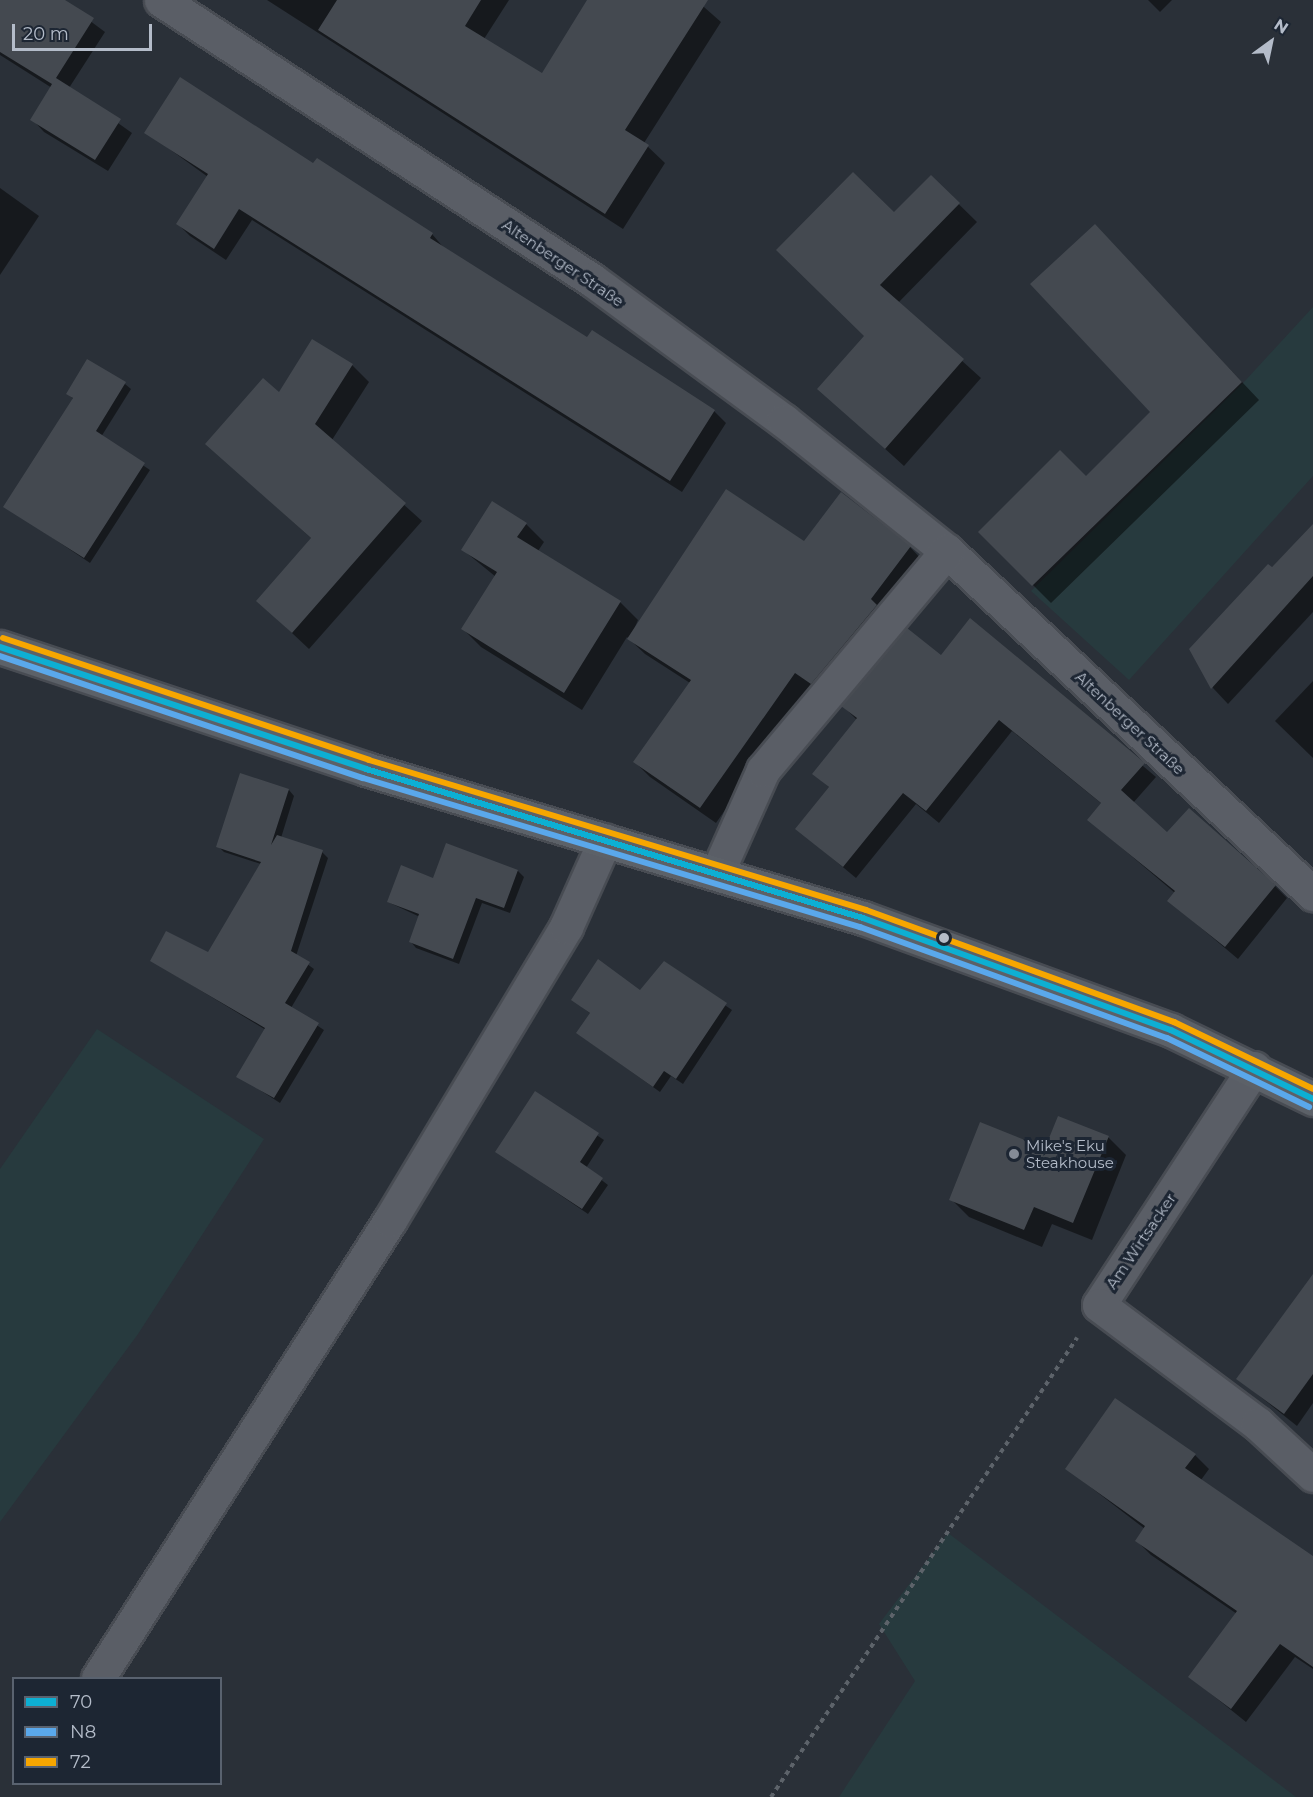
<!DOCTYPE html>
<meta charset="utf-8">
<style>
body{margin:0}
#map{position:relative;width:1313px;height:1797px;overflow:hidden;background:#2a3038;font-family:Montserrat,sans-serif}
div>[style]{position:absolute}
.green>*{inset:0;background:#273a3e}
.shadow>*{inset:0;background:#0007}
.building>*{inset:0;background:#444950}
.path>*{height:4px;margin-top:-2px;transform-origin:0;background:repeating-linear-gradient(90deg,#5d636a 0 4.5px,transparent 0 9px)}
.roads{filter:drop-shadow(2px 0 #484c53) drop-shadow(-2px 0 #484c53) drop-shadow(0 2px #484c53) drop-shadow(0 -2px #484c53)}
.minor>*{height:33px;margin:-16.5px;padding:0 16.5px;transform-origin:16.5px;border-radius:16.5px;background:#5a5e66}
.major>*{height:33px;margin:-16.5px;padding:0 16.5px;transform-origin:16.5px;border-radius:16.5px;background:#5c6168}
.bus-1>*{height:6px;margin:-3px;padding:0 3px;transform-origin:3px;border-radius:3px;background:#0dafd3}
.bus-2>*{height:6px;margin:-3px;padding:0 3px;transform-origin:3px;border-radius:3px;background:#5aa8eb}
.bus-3>*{height:6px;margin:-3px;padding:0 3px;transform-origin:3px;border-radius:3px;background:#f7a600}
.dots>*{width:16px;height:16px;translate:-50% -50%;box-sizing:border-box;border:3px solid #1d2633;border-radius:50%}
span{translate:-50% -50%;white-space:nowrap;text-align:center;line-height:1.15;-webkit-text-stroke:6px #1d2633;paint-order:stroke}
.street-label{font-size:15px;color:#b4bcc9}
.poi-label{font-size:15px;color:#b4bcc9}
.left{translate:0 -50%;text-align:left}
.legend{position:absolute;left:12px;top:1677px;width:210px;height:108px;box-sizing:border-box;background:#1d2633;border:2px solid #59626f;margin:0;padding:8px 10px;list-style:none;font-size:18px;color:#b4bcc9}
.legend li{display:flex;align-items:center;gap:12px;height:30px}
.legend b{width:30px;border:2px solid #59626f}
.north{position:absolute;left:1241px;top:12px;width:60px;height:60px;-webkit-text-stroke:4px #1d2633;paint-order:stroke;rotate:33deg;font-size:16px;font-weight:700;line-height:24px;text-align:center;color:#b4bcc9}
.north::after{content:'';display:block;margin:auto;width:21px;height:27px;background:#b4bcc9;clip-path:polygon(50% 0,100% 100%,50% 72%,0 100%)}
.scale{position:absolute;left:12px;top:24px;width:140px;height:27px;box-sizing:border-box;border:3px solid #b4bcc9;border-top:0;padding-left:8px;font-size:18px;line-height:21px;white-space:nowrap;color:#b4bcc9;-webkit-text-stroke:4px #1d2633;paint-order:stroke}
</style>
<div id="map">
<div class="green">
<div style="clip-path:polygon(1313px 307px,1313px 476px,1129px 680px,1031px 591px,1244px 382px)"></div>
<div style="clip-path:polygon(97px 1029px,264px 1139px,138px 1334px,0 1522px,0 1169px)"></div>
<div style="clip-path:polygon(948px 1533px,1296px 1797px,839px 1797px,915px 1681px,879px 1624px)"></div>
</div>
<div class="shadow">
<div style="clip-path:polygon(0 0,62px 0,105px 32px,69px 88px,132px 133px,108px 171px,44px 132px,32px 119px,52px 88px,0 55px)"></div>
<div style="clip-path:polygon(267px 0,509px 0,484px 39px,542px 75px,589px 0,696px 0,721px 22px,644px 143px,665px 163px,623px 229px)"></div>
<div style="clip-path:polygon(1148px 0,1172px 0,1160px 12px)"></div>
<div style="clip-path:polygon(146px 132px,314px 166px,373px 196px,432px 234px,444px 248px,588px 340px,714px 411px,726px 423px,682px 492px,252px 220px,226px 260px,190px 236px,178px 224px,208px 177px)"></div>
<div style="clip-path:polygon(931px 177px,977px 222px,898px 303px,981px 378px,904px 466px,819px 389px,866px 336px,894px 214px)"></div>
<div style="clip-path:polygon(0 188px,39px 216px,0 275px)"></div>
<div style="clip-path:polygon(1112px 244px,1259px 400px,1051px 603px,980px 532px,1086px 478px,1152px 412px)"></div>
<div style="clip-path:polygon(352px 365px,369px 382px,332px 440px,422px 521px,309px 649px,258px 601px,312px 539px,207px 444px)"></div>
<div style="clip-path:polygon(125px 384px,131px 389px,101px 437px,150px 470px,90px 563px,5px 506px,74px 400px,68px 393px)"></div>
<div style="clip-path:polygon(526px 524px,544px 542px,538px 551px,620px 602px,638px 620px,632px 634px,804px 543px,910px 547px,925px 563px,827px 698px,811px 687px,716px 823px,650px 777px,635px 762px,690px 683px,645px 654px,627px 637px,582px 710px,481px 647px,463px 629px,496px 577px,463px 550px)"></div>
<div style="clip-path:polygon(1313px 526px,1313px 612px,1228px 704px,1213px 688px,1191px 649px)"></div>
<div style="clip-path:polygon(970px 620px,1156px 777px,1133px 803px,1167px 834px,1275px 886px,1287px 898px,1238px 959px,1169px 901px,1175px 893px,1089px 820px,1102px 804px,1012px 731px,939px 823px,916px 804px,856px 878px,797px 829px,830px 788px,814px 774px,857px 720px,843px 706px,941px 657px)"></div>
<div style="clip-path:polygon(1313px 681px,1313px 758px,1275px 721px)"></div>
<div style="clip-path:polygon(289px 790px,294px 796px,281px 838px,322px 852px,328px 858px,296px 956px,314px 969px,291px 1008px,324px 1030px,280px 1103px,238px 1076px,266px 1030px,152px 961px,209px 954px,261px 864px,224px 852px,218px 846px)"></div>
<div style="clip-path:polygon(447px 844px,518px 871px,524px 877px,510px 913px,482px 903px,459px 964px,416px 948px,411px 942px,420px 917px,388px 902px,434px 879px)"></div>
<div style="clip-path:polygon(664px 963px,732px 1010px,683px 1084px,671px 1076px,660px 1092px,584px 1038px,591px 1014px,573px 1000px,641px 993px)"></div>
<div style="clip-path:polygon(535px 1094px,604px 1140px,586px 1168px,608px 1185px,588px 1214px,497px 1152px)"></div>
<div style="clip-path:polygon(1108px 1137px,1126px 1155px,1092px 1240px,1052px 1224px,1042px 1247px,969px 1217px,951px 1199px,1046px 1150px)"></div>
<div style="clip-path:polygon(1313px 1322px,1313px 1403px,1297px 1426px,1238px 1379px)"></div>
<div style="clip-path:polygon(1195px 1455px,1209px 1469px,1201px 1480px,1313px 1571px,1313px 1669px,1295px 1657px,1246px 1722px,1190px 1677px,1237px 1614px,1151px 1555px,1137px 1541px,1145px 1529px,1067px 1469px)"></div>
</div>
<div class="building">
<div style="clip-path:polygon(0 0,65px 0,94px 18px,56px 78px,121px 119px,95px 160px,30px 120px,52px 84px,0 52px)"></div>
<div style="clip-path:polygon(337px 0,481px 0,465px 26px,542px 73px,587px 0,708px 0,625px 130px,649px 145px,605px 214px,318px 30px)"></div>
<div style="clip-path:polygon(180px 77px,313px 163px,317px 158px,374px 195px,433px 233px,430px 238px,587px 337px,592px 330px,715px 410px,670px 481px,239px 209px,214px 249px,176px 224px,208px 174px,144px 133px)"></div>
<div style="clip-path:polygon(853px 172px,894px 212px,931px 175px,960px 203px,880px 285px,964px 359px,885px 449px,817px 389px,864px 336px,776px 250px)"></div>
<div style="clip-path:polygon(1095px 224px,1242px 382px,1032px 586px,978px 532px,1060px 450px,1086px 476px,1150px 412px,1030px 284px)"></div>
<div style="clip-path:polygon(312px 339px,353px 364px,315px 424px,406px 503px,292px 633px,256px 601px,311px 538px,205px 444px,263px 378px,279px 392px)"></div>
<div style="clip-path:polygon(87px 359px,126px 382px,96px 431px,145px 463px,84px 558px,3px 507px,73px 398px,66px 394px)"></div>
<div style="clip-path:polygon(726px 489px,804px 541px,841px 492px,911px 546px,871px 599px,877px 605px,811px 684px,795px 673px,700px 808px,633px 762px,691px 680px,627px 639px)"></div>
<div style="clip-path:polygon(492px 501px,527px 523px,517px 537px,621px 601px,564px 693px,461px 629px,497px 572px,461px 550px)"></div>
<div style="clip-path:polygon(1313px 524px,1313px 576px,1211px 689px,1189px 649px,1268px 564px,1272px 567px)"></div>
<div style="clip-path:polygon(970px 618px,1145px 763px,1121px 790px,1167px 832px,1189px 808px,1276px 885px,1225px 947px,1167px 901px,1175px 891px,1087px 820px,1101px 803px,999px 720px,926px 811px,903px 793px,843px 867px,795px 829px,829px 787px,812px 774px,857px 718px,841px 706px,907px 628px,941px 655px)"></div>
<div style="clip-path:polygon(240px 773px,289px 789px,271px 845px,277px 835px,323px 850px,291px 951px,310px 962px,285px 1003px,319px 1023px,274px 1098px,236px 1077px,265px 1028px,150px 961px,166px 931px,208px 952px,261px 862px,216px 847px)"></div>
<div style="clip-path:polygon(446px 843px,518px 870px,504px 908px,476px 898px,453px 959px,409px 942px,419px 914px,387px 902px,401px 865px,433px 878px)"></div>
<div style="clip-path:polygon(598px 959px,640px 990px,664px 961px,727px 1003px,676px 1079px,664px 1071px,653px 1087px,576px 1033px,590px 1013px,571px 1000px)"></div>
<div style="clip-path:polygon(535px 1091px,599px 1133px,580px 1162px,603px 1178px,582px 1209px,495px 1152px)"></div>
<div style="clip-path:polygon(1058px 1116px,1109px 1136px,1073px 1223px,1034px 1207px,1024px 1230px,949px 1200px,980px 1122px,1045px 1148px)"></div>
<div style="clip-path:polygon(1313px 1274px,1313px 1374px,1284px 1414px,1236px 1379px)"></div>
<div style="clip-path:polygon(1115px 1398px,1196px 1454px,1185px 1468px,1313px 1556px,1313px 1667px,1280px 1644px,1231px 1709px,1188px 1677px,1237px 1611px,1135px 1541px,1145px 1526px,1065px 1469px)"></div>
</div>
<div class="path">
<div style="left:771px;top:1797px;width:552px;rotate:-56.31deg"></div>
</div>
<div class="roads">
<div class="minor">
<div style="left:161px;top:0;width:514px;rotate:33.01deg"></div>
<div style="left:592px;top:280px;width:238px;rotate:36.3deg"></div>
<div style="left:784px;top:421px;width:208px;rotate:38.6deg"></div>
<div style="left:947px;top:551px;width:502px;rotate:43.14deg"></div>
<div style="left:717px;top:873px;width:113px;rotate:-65.9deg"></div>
<div style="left:763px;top:770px;width:286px;rotate:-50deg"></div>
<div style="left:1254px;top:1068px;width:283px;rotate:123.2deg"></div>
<div style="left:1099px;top:1305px;width:199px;rotate:36.8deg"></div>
<div style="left:1258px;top:1424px;width:75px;rotate:42.8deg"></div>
<div style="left:98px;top:1678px;width:543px;rotate:-57.48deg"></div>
<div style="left:390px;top:1220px;width:342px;rotate:-59deg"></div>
<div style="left:566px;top:927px;width:95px;rotate:-65.9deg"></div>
</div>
<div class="major">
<div style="left:0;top:647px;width:386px;rotate:18.4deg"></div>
<div style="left:366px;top:769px;width:519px;rotate:16.69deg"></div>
<div style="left:863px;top:918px;width:328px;rotate:20deg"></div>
<div style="left:1171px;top:1030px;width:158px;rotate:25.9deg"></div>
</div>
</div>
<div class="bus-1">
<div style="left:0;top:647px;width:386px;rotate:18.4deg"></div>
<div style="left:366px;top:769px;width:519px;rotate:16.69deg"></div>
<div style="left:863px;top:918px;width:328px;rotate:20deg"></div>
<div style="left:1171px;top:1030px;width:158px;rotate:25.9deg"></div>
</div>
<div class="bus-2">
<div style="left:0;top:656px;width:383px;rotate:18.6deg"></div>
<div style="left:363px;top:778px;width:519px;rotate:16.69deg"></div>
<div style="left:860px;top:927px;width:326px;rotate:19.9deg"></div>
<div style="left:1167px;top:1038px;width:158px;rotate:25.9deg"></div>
</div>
<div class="bus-3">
<div style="left:3px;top:638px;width:386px;rotate:18.4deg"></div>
<div style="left:369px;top:760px;width:519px;rotate:16.79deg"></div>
<div style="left:866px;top:910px;width:328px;rotate:20deg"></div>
<div style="left:1174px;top:1022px;width:154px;rotate:25.7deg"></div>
</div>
<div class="dots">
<div style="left:944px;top:938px;background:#b4bcc9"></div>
<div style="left:1014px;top:1154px;background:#848b96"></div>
</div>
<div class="street-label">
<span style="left:563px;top:263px;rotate:34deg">Altenberger Straße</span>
<span style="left:1130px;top:723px;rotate:43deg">Altenberger Straße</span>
<span style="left:1141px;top:1241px;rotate:-56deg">Am Wirtsacker</span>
</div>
<div class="poi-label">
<span class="left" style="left:1026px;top:1154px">Mike's Eku<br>Steakhouse</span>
</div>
<ul class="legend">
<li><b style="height:8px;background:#0dafd3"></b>70</li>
<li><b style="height:8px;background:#5aa8eb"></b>N8</li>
<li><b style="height:8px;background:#f7a600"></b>72</li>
</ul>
<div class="north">N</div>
<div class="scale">20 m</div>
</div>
